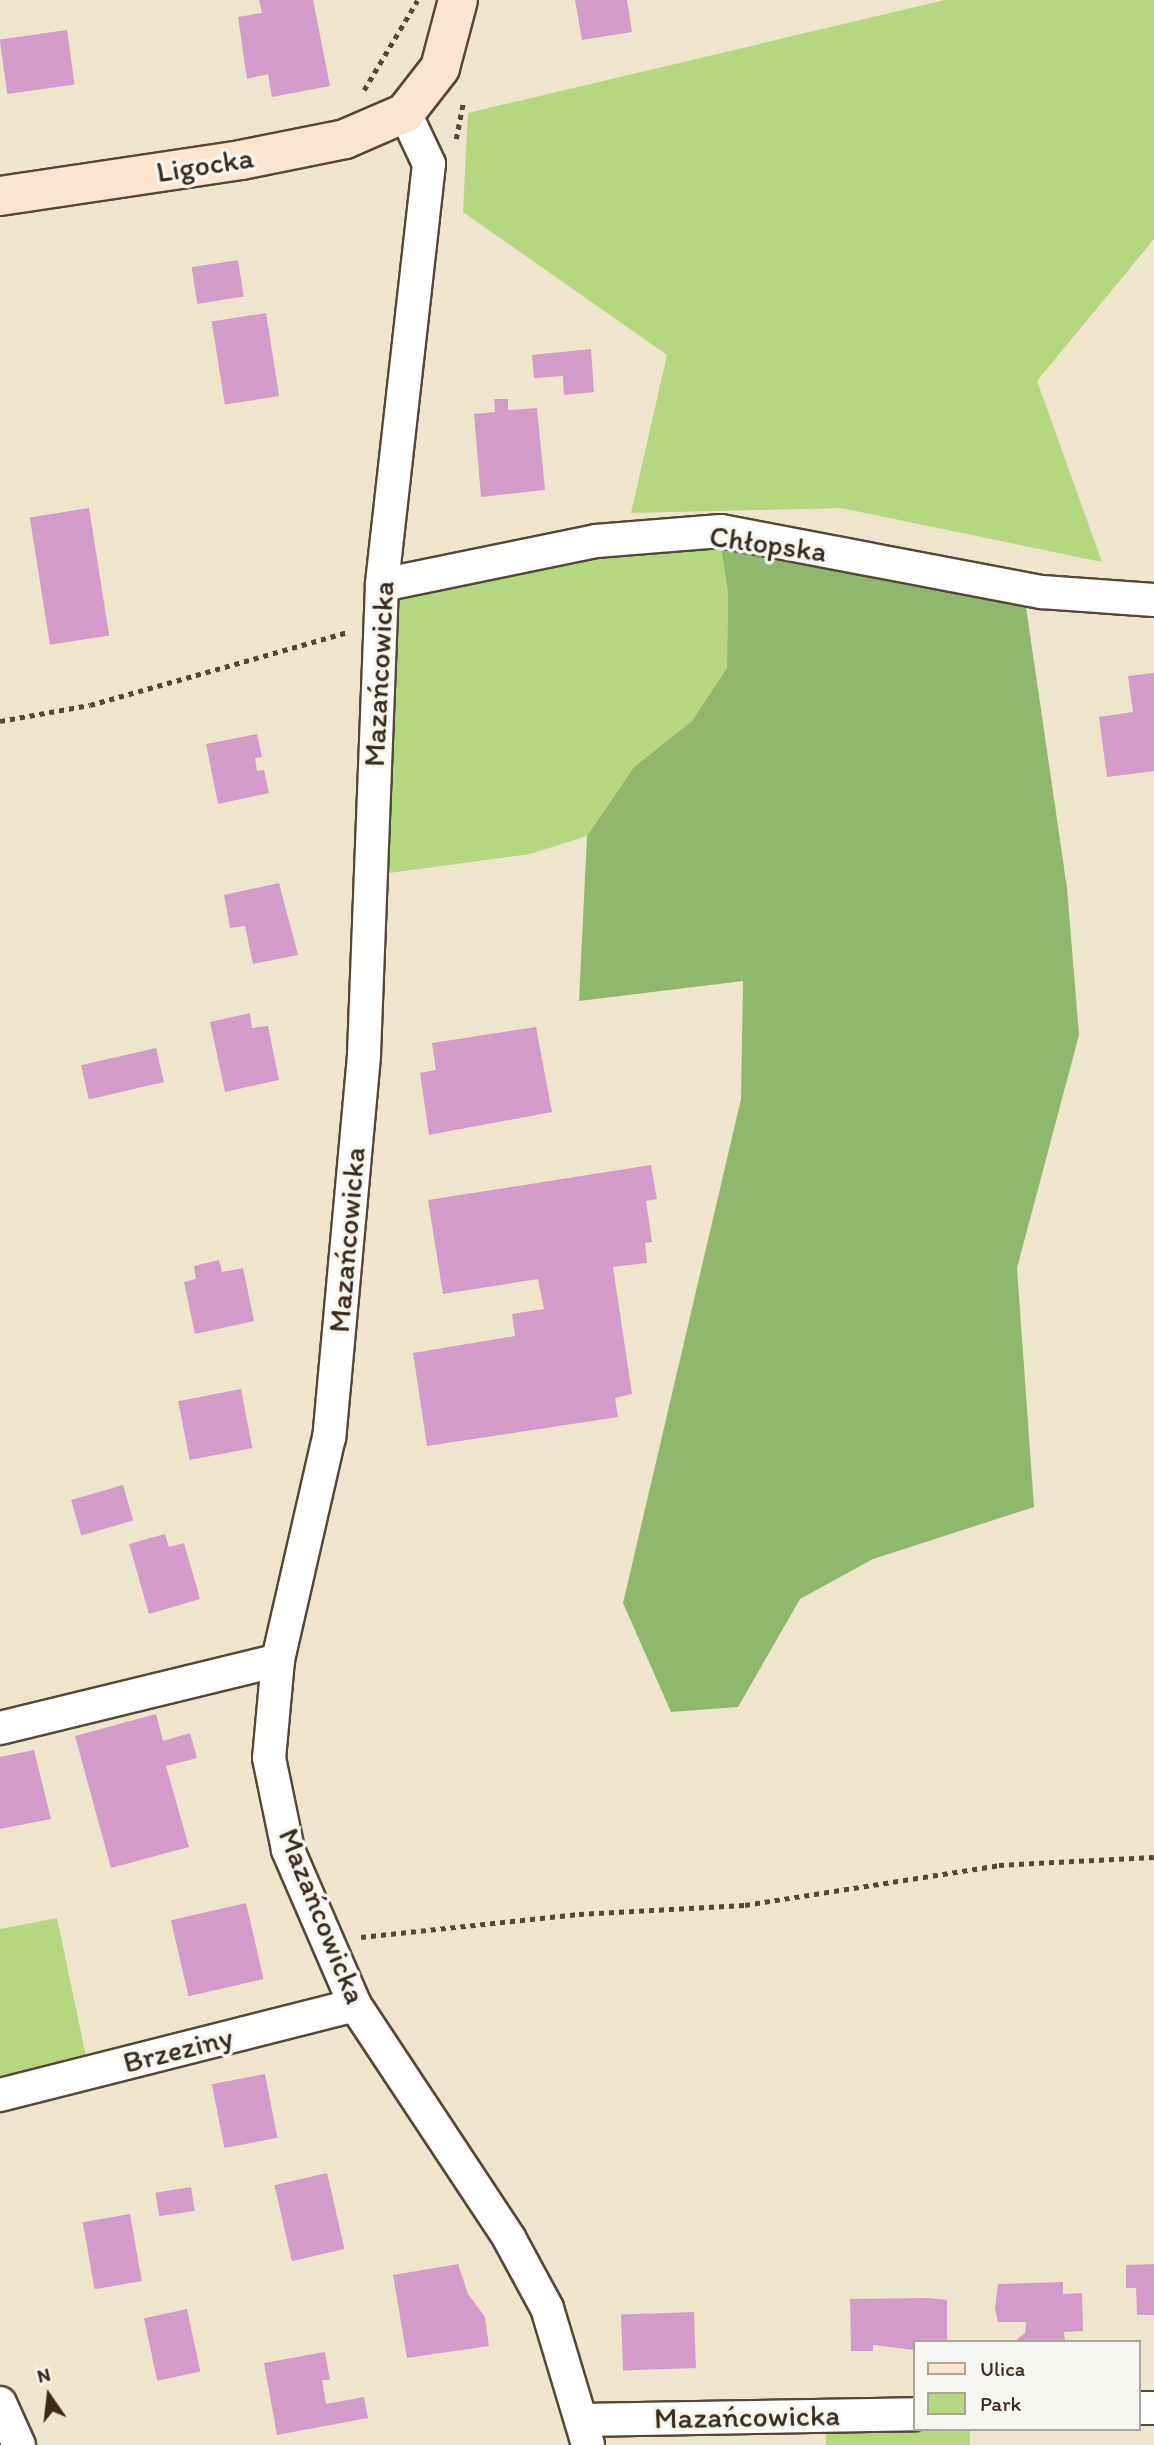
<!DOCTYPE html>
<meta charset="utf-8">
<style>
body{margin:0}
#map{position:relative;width:1154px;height:2445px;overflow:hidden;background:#efe5cc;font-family:Itim,sans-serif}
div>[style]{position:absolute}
.green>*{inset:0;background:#b4d77f}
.forest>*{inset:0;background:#8fb86e}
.building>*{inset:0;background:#d29bca;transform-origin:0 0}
.path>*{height:4.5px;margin-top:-2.25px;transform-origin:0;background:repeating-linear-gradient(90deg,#564638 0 5px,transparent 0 10px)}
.roads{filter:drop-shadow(2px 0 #564638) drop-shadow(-2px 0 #564638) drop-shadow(0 2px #564638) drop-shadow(0 -2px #564638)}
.street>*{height:32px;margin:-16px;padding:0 16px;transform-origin:16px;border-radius:16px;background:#fff}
.secondary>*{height:38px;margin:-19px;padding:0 19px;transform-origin:19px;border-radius:19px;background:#fbe5cf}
span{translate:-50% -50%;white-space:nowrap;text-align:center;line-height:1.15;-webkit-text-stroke:7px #f6f6f2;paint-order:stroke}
.street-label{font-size:30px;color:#3b2a1e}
.legend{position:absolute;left:913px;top:2340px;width:228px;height:91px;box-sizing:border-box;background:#f6f6f2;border:2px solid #aba49d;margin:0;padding:9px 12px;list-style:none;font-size:21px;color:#3b2a1e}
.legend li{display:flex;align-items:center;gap:14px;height:35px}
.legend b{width:35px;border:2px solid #aba49d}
.north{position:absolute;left:14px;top:2361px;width:70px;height:70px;-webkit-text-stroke:5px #f6f6f2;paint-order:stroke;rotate:346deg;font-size:19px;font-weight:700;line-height:28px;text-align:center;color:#3b2a1e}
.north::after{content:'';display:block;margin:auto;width:24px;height:32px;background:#3b2a1e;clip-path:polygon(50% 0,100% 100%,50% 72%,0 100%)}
</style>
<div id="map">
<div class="green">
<div style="clip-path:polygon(945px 0,1154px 0,1154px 239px,1037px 381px,1102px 562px,841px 508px,631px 513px,667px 355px,463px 212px,468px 113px)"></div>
<div style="clip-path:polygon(720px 542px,728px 592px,727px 668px,692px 721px,634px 767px,587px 836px,530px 854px,389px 873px,391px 594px,597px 552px)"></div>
<div style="clip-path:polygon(57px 1918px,88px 2066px,0 2088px,0 1929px)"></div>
<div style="clip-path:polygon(826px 2420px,914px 2429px,970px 2429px,970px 2445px,826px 2445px)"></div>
</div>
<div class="forest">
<div style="clip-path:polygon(720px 542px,1025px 600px,1067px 888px,1079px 1035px,1017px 1268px,1034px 1507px,873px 1559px,800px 1599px,738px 1707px,671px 1712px,623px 1603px,741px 1099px,743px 981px,579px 1001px,587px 836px,634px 767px,692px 721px,727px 668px,728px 592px)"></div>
</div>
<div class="building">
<div style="clip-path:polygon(259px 0,313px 0,330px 86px,272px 97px,268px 74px,247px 79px,238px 17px,262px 13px)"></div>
<div style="clip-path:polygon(575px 0,627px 0,632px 32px,582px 40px)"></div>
<div style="left:67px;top:30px;width:55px;height:68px;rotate:82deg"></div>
<div style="left:238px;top:260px;width:37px;height:47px;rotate:81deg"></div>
<div style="left:266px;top:313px;width:84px;height:55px;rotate:81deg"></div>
<div style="clip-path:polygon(591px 349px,594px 392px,564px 395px,563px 376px,534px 378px,532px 355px)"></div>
<div style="clip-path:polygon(494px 399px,508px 399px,508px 410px,537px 408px,545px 490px,481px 497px,474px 414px,495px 412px)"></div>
<div style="left:89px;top:508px;width:129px;height:60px;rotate:81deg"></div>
<div style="clip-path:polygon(1154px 673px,1154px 771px,1107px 777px,1099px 717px,1133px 712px,1128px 676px)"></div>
<div style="clip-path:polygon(257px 734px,262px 757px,255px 758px,257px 771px,264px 770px,269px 793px,218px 804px,206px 744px)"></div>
<div style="clip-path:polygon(279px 883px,298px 955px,253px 964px,245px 926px,230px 928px,224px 895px)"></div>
<div style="clip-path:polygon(250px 1013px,252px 1028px,268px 1026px,279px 1080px,225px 1092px,210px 1022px)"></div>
<div style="clip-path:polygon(536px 1027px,552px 1112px,429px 1135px,420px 1073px,436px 1070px,432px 1043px)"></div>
<div style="left:156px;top:1048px;width:35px;height:77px;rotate:77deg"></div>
<div style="clip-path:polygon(651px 1165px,657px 1199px,646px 1201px,652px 1242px,645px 1243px,647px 1263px,613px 1267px,632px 1394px,615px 1398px,618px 1417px,427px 1446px,413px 1353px,515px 1336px,512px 1314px,544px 1309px,538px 1279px,443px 1294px,428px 1200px)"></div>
<div style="clip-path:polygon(219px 1260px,222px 1272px,243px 1268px,254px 1321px,195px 1334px,184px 1282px,196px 1279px,194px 1266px)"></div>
<div style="left:241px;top:1389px;width:60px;height:64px;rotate:79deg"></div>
<div style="left:123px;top:1485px;width:37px;height:54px;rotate:74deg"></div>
<div style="clip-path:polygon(165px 1534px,169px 1547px,184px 1543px,200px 1599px,149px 1614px,129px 1544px)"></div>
<div style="clip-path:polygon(156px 1714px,163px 1741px,190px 1733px,197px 1758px,166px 1766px,189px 1847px,111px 1868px,75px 1736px)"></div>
<div style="clip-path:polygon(34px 1750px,51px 1819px,0 1829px,0 1757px)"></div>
<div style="left:246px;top:1903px;width:78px;height:77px;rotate:77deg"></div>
<div style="left:265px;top:2074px;width:65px;height:54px;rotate:79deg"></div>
<div style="left:327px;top:2173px;width:78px;height:54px;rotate:77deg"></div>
<div style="left:191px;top:2187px;width:24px;height:36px;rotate:81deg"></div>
<div style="left:130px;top:2214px;width:68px;height:48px;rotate:80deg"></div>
<div style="clip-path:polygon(458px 2264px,468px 2294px,485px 2317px,489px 2346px,407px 2358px,393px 2275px)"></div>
<div style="clip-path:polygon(1154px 2264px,1154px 2315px,1137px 2315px,1136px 2288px,1126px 2288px,1126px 2265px)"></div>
<div style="clip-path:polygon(1063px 2282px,1063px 2294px,1082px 2293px,1083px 2331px,1064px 2332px,1065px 2342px,1014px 2342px,1025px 2333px,1026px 2322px,998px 2322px,995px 2309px,998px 2284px)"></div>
<div style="clip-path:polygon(928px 2298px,947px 2300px,947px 2342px,914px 2342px,914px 2350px,873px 2345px,873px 2351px,851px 2351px,850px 2299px)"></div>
<div style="left:187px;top:2309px;width:64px;height:44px;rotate:78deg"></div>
<div style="left:694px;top:2312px;width:56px;height:73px;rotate:88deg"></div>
<div style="clip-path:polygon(325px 2352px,330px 2380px,322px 2380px,326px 2404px,364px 2397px,368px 2418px,277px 2435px,264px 2363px)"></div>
</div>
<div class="path">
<div style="left:364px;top:90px;width:104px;rotate:-59.2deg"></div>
<div style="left:456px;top:139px;width:37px;rotate:-79deg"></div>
<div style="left:0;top:721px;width:91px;rotate:-10.1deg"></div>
<div style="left:90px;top:705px;width:268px;rotate:-15.8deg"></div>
<div style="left:361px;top:1937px;width:219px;rotate:-6deg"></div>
<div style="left:579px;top:1914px;width:166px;rotate:-3.1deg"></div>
<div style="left:745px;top:1905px;width:257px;rotate:-8.9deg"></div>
<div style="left:999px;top:1865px;width:155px;rotate:-3deg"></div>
</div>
<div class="roads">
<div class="street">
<div style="left:405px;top:113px;width:56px;rotate:64.8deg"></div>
<div style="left:429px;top:164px;width:424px;rotate:96.4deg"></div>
<div style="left:382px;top:585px;width:471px;rotate:92.2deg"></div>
<div style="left:364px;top:1056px;width:383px;rotate:95.2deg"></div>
<div style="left:329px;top:1437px;width:229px;rotate:102.9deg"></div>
<div style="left:278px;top:1660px;width:98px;rotate:95.2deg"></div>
<div style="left:269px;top:1758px;width:94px;rotate:78.3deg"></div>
<div style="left:288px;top:1850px;width:169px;rotate:66.6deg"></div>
<div style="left:355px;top:2005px;width:279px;rotate:56.5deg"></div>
<div style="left:509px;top:2238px;width:80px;rotate:61.5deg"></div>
<div style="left:547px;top:2308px;width:143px;rotate:73.3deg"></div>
<div style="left:382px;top:585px;width:218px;rotate:-11.6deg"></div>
<div style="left:596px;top:541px;width:125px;rotate:-4.6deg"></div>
<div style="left:721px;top:531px;width:327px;rotate:10.8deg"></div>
<div style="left:1042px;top:592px;width:112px;rotate:4.1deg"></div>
<div style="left:0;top:1728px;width:286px;rotate:-13.7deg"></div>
<div style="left:0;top:2095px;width:366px;rotate:-14.2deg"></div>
<div style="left:0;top:2403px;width:46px;rotate:65.7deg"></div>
<div style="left:1138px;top:2408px;width:16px"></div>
<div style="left:581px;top:2420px;width:333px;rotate:-1deg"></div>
</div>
<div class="secondary">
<div style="left:0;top:196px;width:244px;rotate:-8.5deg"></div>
<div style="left:241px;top:160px;width:106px;rotate:-11.4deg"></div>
<div style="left:345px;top:139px;width:65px;rotate:-23.4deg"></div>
<div style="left:405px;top:113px;width:57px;rotate:-52.1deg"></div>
<div style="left:440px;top:68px;width:70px;rotate:-75.2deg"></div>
</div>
</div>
<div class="street-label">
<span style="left:205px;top:165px;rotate:-9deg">Ligocka</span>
<span style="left:768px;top:544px;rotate:8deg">Chłopska</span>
<span style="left:379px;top:674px;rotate:-87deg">Mazańcowicka</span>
<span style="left:347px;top:1240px;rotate:-85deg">Mazańcowicka</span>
<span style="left:322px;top:1916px;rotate:68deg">Mazańcowicka</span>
<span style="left:178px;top:2050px;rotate:-14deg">Brzeziny</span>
<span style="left:747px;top:2417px;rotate:-1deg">Mazańcowicka</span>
</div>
<ul class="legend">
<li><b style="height:9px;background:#fbe5cf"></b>Ulica</li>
<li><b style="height:19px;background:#b4d77f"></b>Park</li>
</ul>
<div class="north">N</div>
</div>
